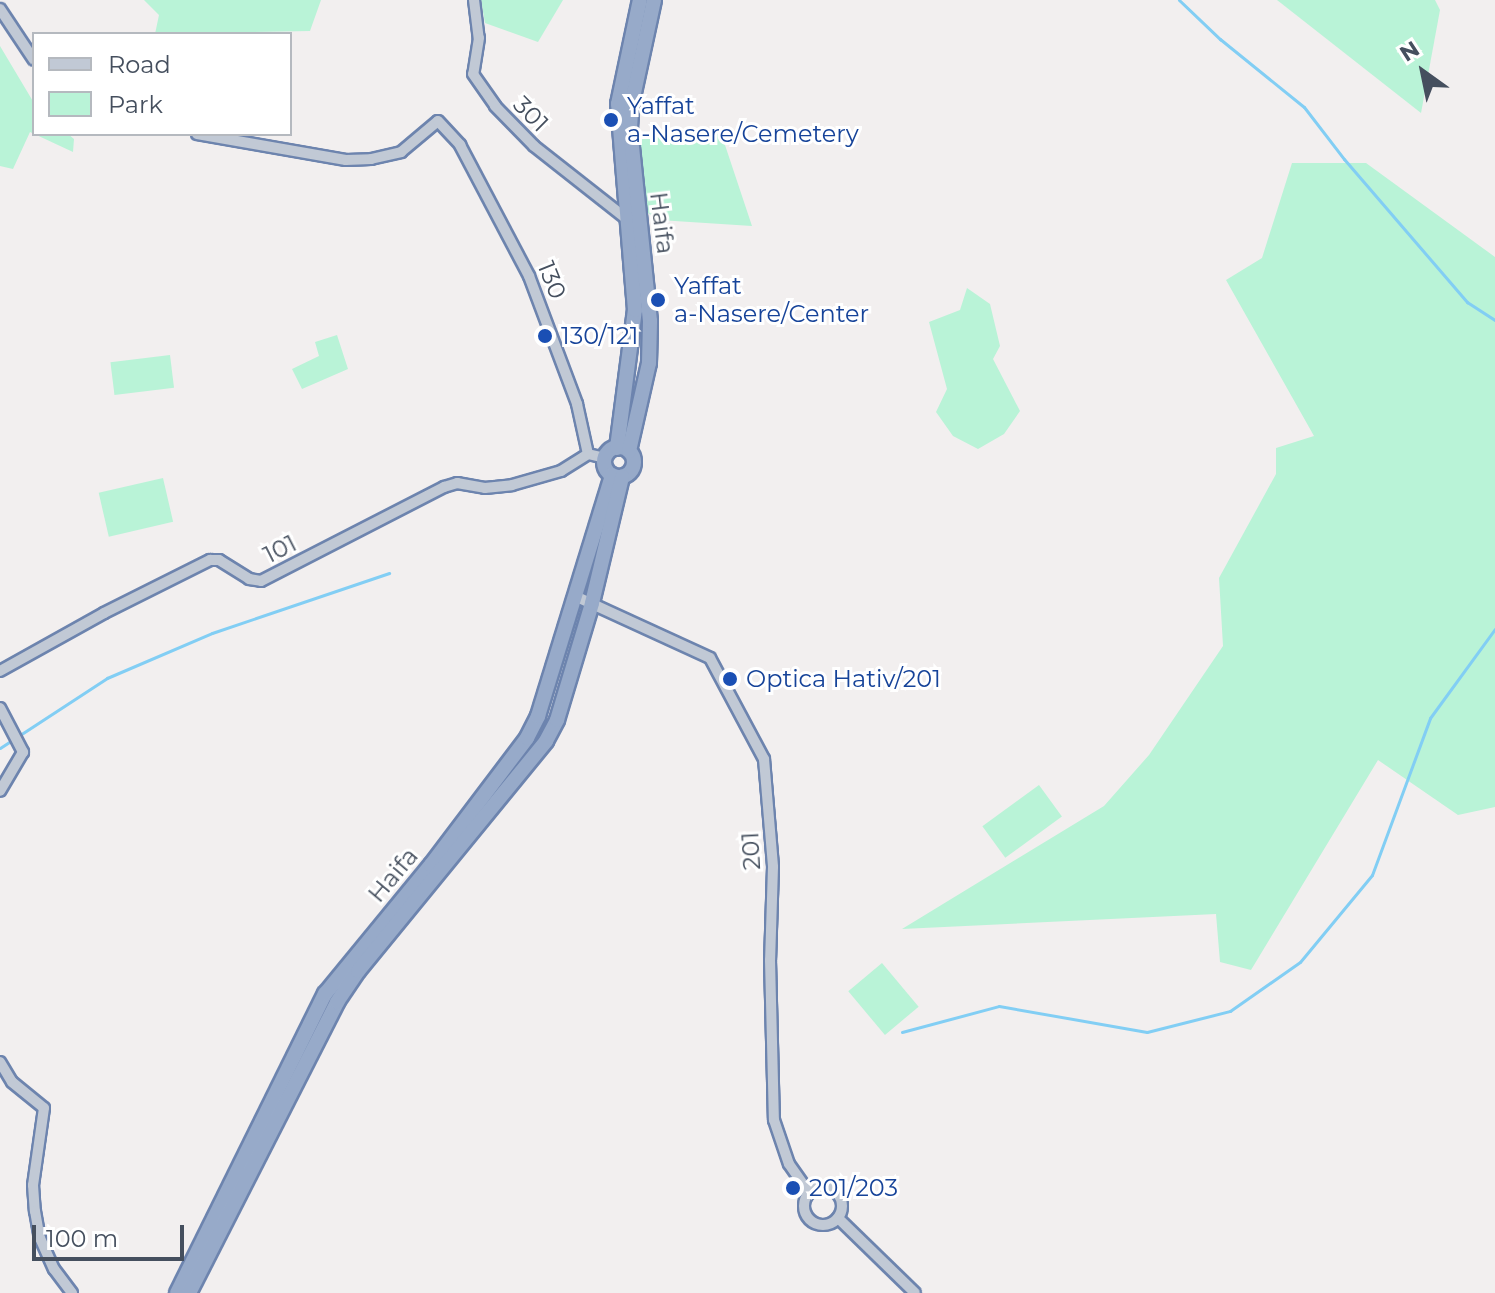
<!DOCTYPE html>
<style>
body{margin:0}
#map{position:relative;width:1495px;height:1293px;overflow:hidden;background:#f2efef;font-family:Montserrat,sans-serif}
div>[style]{position:absolute}
.green>*{inset:0;background:#b9f3d7;transform-origin:0 0}
.stream>*{height:3px;margin:-1.5px;padding:0 1.5px;transform-origin:1.5px;border-radius:1.5px;background:#82cef4}
.roads{filter:drop-shadow(2px 0 #6d84ae) drop-shadow(-2px 0 #6d84ae) drop-shadow(0 2px #6d84ae) drop-shadow(0 -2px #6d84ae)}
.tertiary>*{height:10px;margin:-5px;padding:0 5px;transform-origin:5px;border-radius:5px;background:#c1c9d5}
.tertiary>.ring{margin:-5px;padding:0;box-sizing:content-box;background:none;border:10px solid #c1c9d5;border-radius:50%}
.trunk>*{height:14px;margin:-7px;padding:0 7px;transform-origin:7px;border-radius:7px;background:#97aac9}
.trunk>.ring{margin:-7px;padding:0;box-sizing:content-box;background:none;border:14px solid #97aac9;border-radius:50%}
.dots>*{width:22px;height:22px;translate:-50% -50%;box-sizing:border-box;border:4px solid #fff;border-radius:50%}
span{translate:-50% -50%;white-space:nowrap;text-align:center;line-height:1.15;-webkit-text-stroke:6px #fff;paint-order:stroke}
.transit-label{font-size:24px;color:#164399}
.left{translate:0 -50%;text-align:left}
.street-label{font-size:24px;color:#454f5e}
.legend{position:absolute;left:32px;top:32px;width:260px;height:104px;box-sizing:border-box;background:#fff;border:2px solid #b5b9bf;margin:0;padding:10px 14px;list-style:none;font-size:24px;color:#454f5e}
.legend li{display:flex;align-items:center;gap:16px;height:40px}
.legend b{width:40px;border:2px solid #b5b9bf}
.north{position:absolute;left:1383px;top:32px;width:80px;height:80px;-webkit-text-stroke:6px #fff;paint-order:stroke;rotate:327deg;font-size:22px;font-weight:700;line-height:32px;text-align:center;color:#454f5e}
.north::after{content:'';display:block;margin:auto;width:28px;height:36px;background:#454f5e;clip-path:polygon(50% 0,100% 100%,50% 72%,0 100%)}
.scale{position:absolute;left:32px;top:1225px;width:152px;height:36px;box-sizing:border-box;border:4px solid #454f5e;border-top:0;padding-left:10px;font-size:24px;line-height:28px;white-space:nowrap;color:#454f5e;-webkit-text-stroke:6px #fff;paint-order:stroke}
</style>
<div id="map">
<div class="green">
<div style="clip-path:polygon(144px 0,321px 0,310px 31px,155px 34px,159px 15px)"></div>
<div style="clip-path:polygon(481px 0,563px 0,538px 42px,485px 23px)"></div>
<div style="clip-path:polygon(1277px 0,1435px 0,1440px 10px,1421px 113px)"></div>
<div style="clip-path:polygon(0 46px,34px 103px,34px 134px,68px 134px,74px 139px,73px 152px,30px 132px,13px 169px,0 166px)"></div>
<div style="clip-path:polygon(720px 130px,752px 226px,659px 220px,648px 213px,637px 139px)"></div>
<div style="clip-path:polygon(1292px 163px,1366px 163px,1495px 257px,1495px 807px,1458px 815px,1378px 760px,1251px 970px,1220px 962px,1216px 914px,902px 929px,1104px 806px,1149px 755px,1223px 646px,1219px 578px,1276px 474px,1276px 448px,1314px 436px,1226px 280px,1262px 258px)"></div>
<div style="clip-path:polygon(967px 288px,990px 304px,1000px 346px,993px 359px,1020px 411px,1004px 434px,978px 449px,953px 436px,936px 412px,947px 389px,929px 322px,960px 310px)"></div>
<div style="clip-path:polygon(337px 335px,348px 369px,302px 389px,292px 369px,319px 356px,315px 342px)"></div>
<div style="left:170px;top:355px;width:33px;height:60px;rotate:83deg"></div>
<div style="left:163px;top:478px;width:45px;height:66px;rotate:77deg"></div>
<div style="left:1039px;top:785px;width:39px;height:70px;rotate:54deg"></div>
<div style="left:882px;top:963px;width:57px;height:44px;rotate:50deg"></div>
</div>
<div class="stream">
<div style="left:1179px;top:0;width:57px;rotate:43.6deg"></div>
<div style="left:1220px;top:39px;width:108px;rotate:39deg"></div>
<div style="left:1304px;top:107px;width:66px;rotate:52.4deg"></div>
<div style="left:1344px;top:159px;width:189px;rotate:49.3deg"></div>
<div style="left:1467px;top:302px;width:33px;rotate:33deg"></div>
<div style="left:0;top:748px;width:128px;rotate:-33.2deg"></div>
<div style="left:107px;top:678px;width:114px;rotate:-23.2deg"></div>
<div style="left:212px;top:633px;width:187px;rotate:-18.7deg"></div>
<div style="left:902px;top:1032px;width:100px;rotate:-15deg"></div>
<div style="left:999px;top:1006px;width:150px;rotate:10deg"></div>
<div style="left:1147px;top:1032px;width:86px;rotate:-14.2deg"></div>
<div style="left:1230px;top:1011px;width:85px;rotate:-35deg"></div>
<div style="left:1300px;top:962px;width:113px;rotate:-50.4deg"></div>
<div style="left:1372px;top:875px;width:167px;rotate:-69.7deg"></div>
<div style="left:1430px;top:718px;width:110px;rotate:-53.9deg"></div>
</div>
<div class="roads">
<div class="tertiary">
<div style="left:474px;top:0;width:38px;rotate:83deg"></div>
<div style="left:479px;top:38px;width:36px;rotate:99deg"></div>
<div style="left:473px;top:74px;width:39px;rotate:55deg"></div>
<div style="left:495px;top:106px;width:56px;rotate:45.7deg"></div>
<div style="left:534px;top:146px;width:120px;rotate:38.2deg"></div>
<div style="left:0;top:9px;width:61px;rotate:56.3deg"></div>
<div style="left:197px;top:134px;width:151px;rotate:9.9deg"></div>
<div style="left:346px;top:160px;width:25px;rotate:-2deg"></div>
<div style="left:371px;top:159px;width:31px;rotate:-13deg"></div>
<div style="left:401px;top:152px;width:48px;rotate:-40deg"></div>
<div style="left:438px;top:121px;width:33px;rotate:47deg"></div>
<div style="left:460px;top:145px;width:148px;rotate:62.2deg"></div>
<div style="left:529px;top:276px;width:137px;rotate:69.4deg"></div>
<div style="left:577px;top:404px;width:51px;rotate:77.6deg"></div>
<div style="left:588px;top:454px;width:17px;rotate:13deg"></div>
<div style="left:577px;top:597px;width:146px;rotate:24.6deg"></div>
<div style="left:710px;top:658px;width:115px;rotate:61.9deg"></div>
<div style="left:764px;top:759px;width:108px;rotate:85.2deg"></div>
<div style="left:773px;top:867px;width:93px;rotate:91.8deg"></div>
<div style="left:770px;top:960px;width:160px;rotate:88.6deg"></div>
<div style="left:774px;top:1120px;width:46px;rotate:71.2deg"></div>
<div style="left:789px;top:1164px;width:35px;rotate:55deg"></div>
<div style="left:0;top:671px;width:119px;rotate:-29.1deg"></div>
<div style="left:104px;top:613px;width:119px;rotate:-26.6deg"></div>
<div style="left:210px;top:560px;width:9px"></div>
<div style="left:219px;top:560px;width:36px;rotate:32deg"></div>
<div style="left:249px;top:579px;width:12px;rotate:9deg"></div>
<div style="left:261px;top:581px;width:206px;rotate:-27.2deg"></div>
<div style="left:444px;top:487px;width:14px;rotate:-17deg"></div>
<div style="left:457px;top:483px;width:28px;rotate:10deg"></div>
<div style="left:485px;top:488px;width:27px;rotate:-6deg"></div>
<div style="left:512px;top:485px;width:51px;rotate:-15.9deg"></div>
<div style="left:561px;top:471px;width:32px;rotate:-32deg"></div>
<div style="left:0;top:708px;width:50px;rotate:62.4deg"></div>
<div style="left:23px;top:752px;width:45px;rotate:120.5deg"></div>
<div style="left:0;top:1062px;width:23px;rotate:59deg"></div>
<div style="left:12px;top:1082px;width:41px;rotate:39.1deg"></div>
<div style="left:44px;top:1108px;width:78px;rotate:98.1deg"></div>
<div style="left:33px;top:1185px;width:26px;rotate:86deg"></div>
<div style="left:35px;top:1211px;width:27px;rotate:80deg"></div>
<div style="left:40px;top:1238px;width:34px;rotate:66deg"></div>
<div style="left:54px;top:1269px;width:30px;rotate:53deg"></div>
<div class="ring" style="left:804px;top:1187px;width:28px;height:28px"></div>
<div style="left:838px;top:1218px;width:107px;rotate:44.2deg"></div>
</div>
<div class="trunk">
<div class="ring" style="left:604px;top:447px;width:16px;height:16px"></div>
<div style="left:617px;top:448px;width:139px;rotate:-82.6deg"></div>
<div style="left:635px;top:310px;width:207px;rotate:-94.7deg"></div>
<div style="left:618px;top:104px;width:106px;rotate:-78.1deg"></div>
<div style="left:629px;top:451px;width:90px;rotate:-77.2deg"></div>
<div style="left:649px;top:363px;width:42px;rotate:-88.6deg"></div>
<div style="left:650px;top:321px;width:194px;rotate:-95.9deg"></div>
<div style="left:630px;top:128px;width:26px;rotate:-86deg"></div>
<div style="left:632px;top:102px;width:104px;rotate:-77.8deg"></div>
<div style="left:177px;top:1293px;width:334px;rotate:-63.7deg"></div>
<div style="left:325px;top:994px;width:167px;rotate:-50.6deg"></div>
<div style="left:431px;top:865px;width:159px;rotate:-52.9deg"></div>
<div style="left:527px;top:738px;width:25px;rotate:-63deg"></div>
<div style="left:538px;top:716px;width:252px;rotate:-72.9deg"></div>
<div style="left:189px;top:1293px;width:326px;rotate:-63deg"></div>
<div style="left:337px;top:1002px;width:37px;rotate:-56deg"></div>
<div style="left:358px;top:971px;width:297px;rotate:-50.7deg"></div>
<div style="left:546px;top:741px;width:24px;rotate:-62deg"></div>
<div style="left:557px;top:720px;width:122px;rotate:-73.3deg"></div>
<div style="left:592px;top:603px;width:130px;rotate:-76.6deg"></div>
</div>
</div>
<div class="dots">
<div style="left:611px;top:120px;background:#1a4fb4"></div>
<div style="left:658px;top:300px;background:#1a4fb4"></div>
<div style="left:545px;top:336px;background:#1a4fb4"></div>
<div style="left:730px;top:679px;background:#1a4fb4"></div>
<div style="left:793px;top:1188px;background:#1a4fb4"></div>
</div>
<div class="transit-label">
<span class="left" style="left:627px;top:120px">Yaffat<br>a-Nasere/Cemetery</span>
<span class="left" style="left:674px;top:300px">Yaffat<br>a-Nasere/Center</span>
<span class="left" style="left:561px;top:336px">130/121</span>
<span class="left" style="left:746px;top:679px">Optica Hativ/201</span>
<span class="left" style="left:809px;top:1188px">201/203</span>
</div>
<div class="street-label">
<span style="left:531px;top:114px;rotate:45deg">301</span>
<span style="left:662px;top:223px;rotate:83deg">Haifa</span>
<span style="left:552px;top:280px;rotate:68deg">130</span>
<span style="left:280px;top:549px;rotate:-27deg">101</span>
<span style="left:751px;top:851px;rotate:-93deg">201</span>
<span style="left:393px;top:875px;rotate:-50deg">Haifa</span>
</div>
<ul class="legend">
<li><b style="height:10px;background:#c1c9d5"></b>Road</li>
<li><b style="height:22px;background:#b9f3d7"></b>Park</li>
</ul>
<div class="north">N</div>
<div class="scale">100 m</div>
</div>
